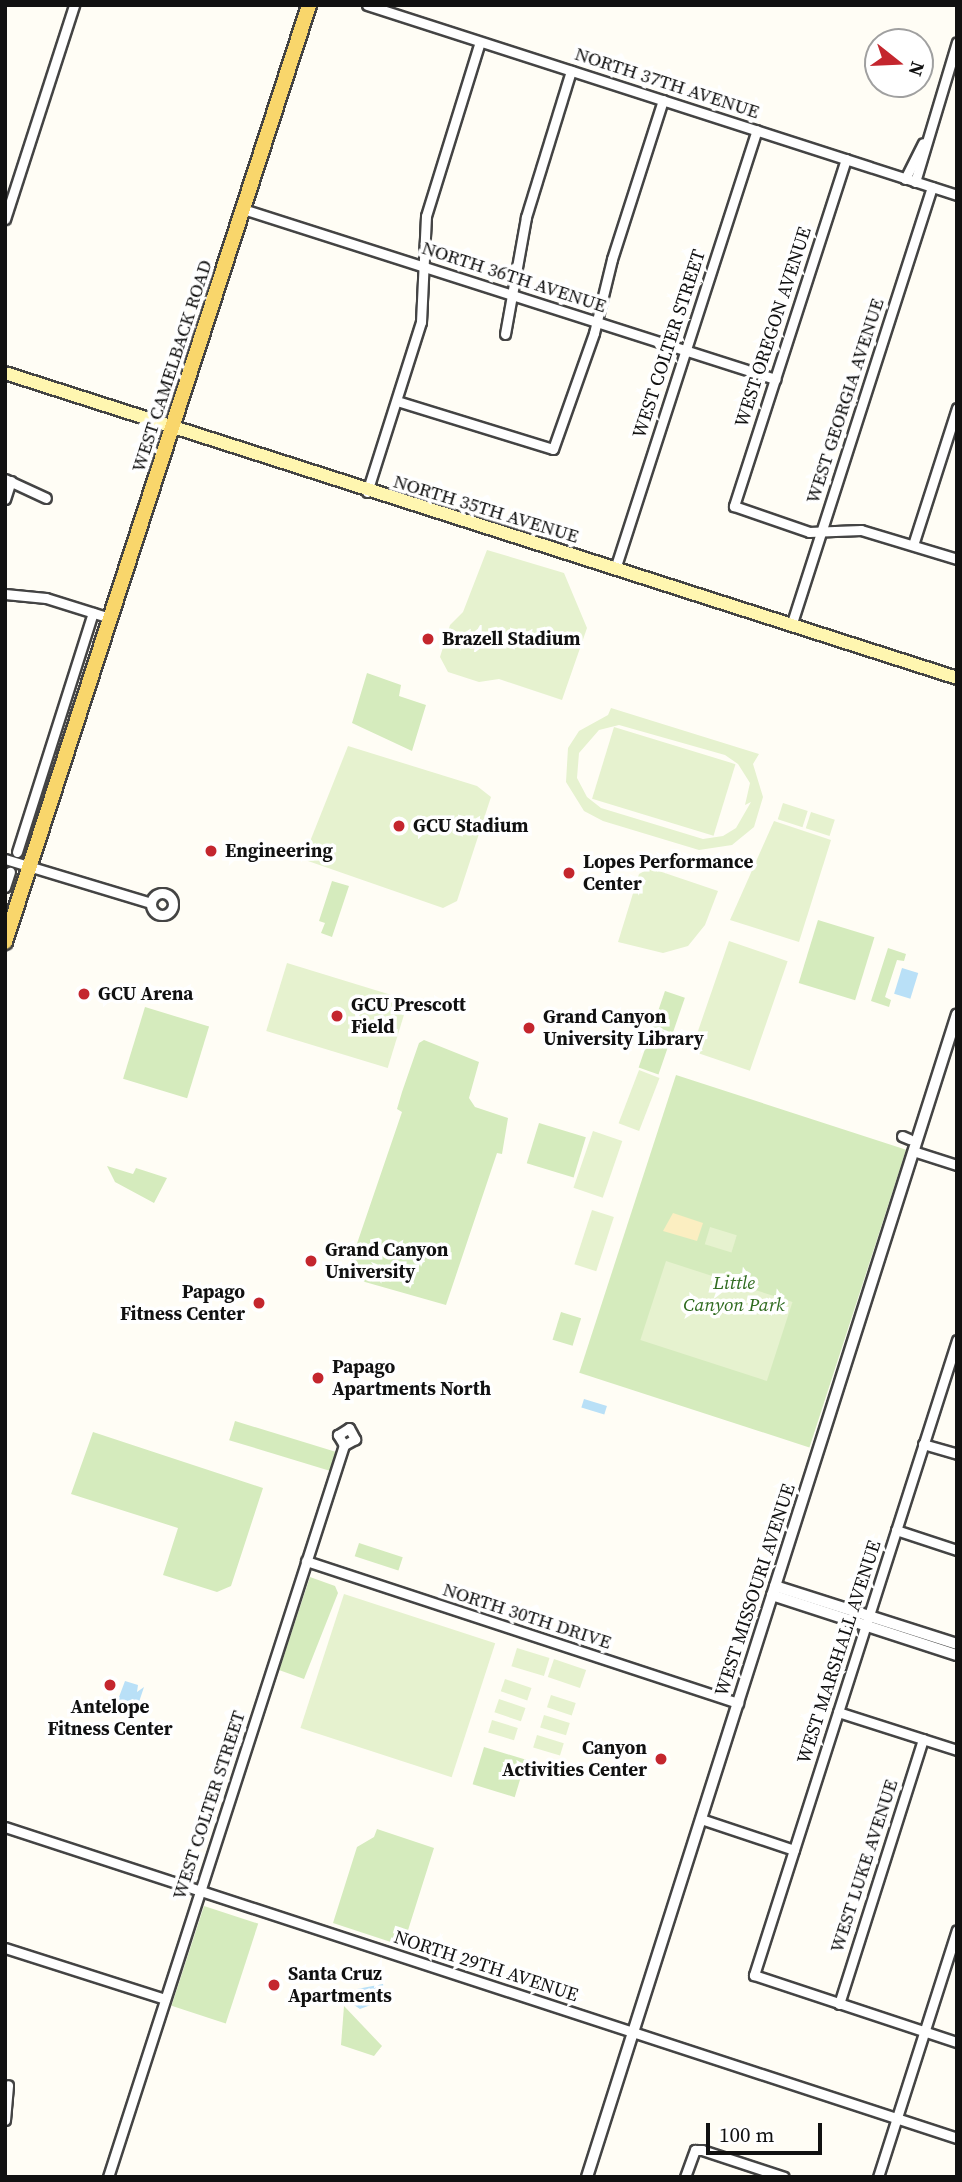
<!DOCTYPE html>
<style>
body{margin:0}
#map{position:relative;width:962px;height:2182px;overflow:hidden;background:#fffdf5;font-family:"Source Serif 4",serif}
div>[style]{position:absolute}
.green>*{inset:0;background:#d5ebbd;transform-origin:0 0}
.sand>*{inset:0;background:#fbeec1}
.pitch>*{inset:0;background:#e6f2cf;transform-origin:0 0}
.water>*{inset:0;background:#b9e0f7;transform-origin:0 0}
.roads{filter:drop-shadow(2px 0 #444) drop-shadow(-2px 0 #444) drop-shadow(0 2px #444) drop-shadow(0 -2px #444)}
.minor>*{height:9px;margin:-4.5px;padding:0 4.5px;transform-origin:4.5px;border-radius:4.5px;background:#fff}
.minor>.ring{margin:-4.5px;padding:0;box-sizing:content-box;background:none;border:9px solid #fff;border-radius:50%}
.tertiary>*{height:10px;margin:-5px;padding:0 5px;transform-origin:5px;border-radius:5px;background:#fff}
.secondary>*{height:12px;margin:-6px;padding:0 6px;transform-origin:6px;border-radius:6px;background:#fff6b0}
.primary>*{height:14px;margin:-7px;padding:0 7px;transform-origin:7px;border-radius:7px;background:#f9d66b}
.dots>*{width:19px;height:19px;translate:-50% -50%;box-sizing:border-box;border:4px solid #fff;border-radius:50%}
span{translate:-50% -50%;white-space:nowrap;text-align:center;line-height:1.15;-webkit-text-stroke:7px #fff;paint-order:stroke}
.street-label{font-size:19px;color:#111}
.poi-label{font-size:19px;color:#111;font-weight:700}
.left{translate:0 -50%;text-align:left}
.right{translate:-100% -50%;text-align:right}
.park-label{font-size:19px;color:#2f6b1f;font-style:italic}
.frame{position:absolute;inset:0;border:7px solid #111;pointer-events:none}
.north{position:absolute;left:864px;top:28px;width:70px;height:70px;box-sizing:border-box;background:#fff;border:2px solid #a0a0a0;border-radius:50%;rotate:108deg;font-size:19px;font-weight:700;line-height:28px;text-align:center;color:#111}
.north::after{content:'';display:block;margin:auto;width:24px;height:32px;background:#c4262e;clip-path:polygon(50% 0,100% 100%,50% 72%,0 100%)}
.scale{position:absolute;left:706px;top:2123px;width:116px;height:32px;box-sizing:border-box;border:4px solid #111;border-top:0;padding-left:9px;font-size:21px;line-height:24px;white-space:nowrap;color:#111;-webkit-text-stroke:5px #fff;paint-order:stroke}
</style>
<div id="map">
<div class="green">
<div style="clip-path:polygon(367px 673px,401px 685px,399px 696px,426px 705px,412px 751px,352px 723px)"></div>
<div style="clip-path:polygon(332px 881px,349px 886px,332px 937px,321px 933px,325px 923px,319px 921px)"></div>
<div style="left:818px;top:920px;width:59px;height:66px;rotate:17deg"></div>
<div style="clip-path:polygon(888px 948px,906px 954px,904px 961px,897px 960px,885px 997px,891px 1000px,889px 1007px,871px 1001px)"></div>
<div style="left:665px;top:991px;width:21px;height:81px;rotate:19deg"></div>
<div style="left:145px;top:1007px;width:67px;height:75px;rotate:17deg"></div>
<div style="clip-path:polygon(424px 1040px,479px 1062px,469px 1098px,475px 1107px,508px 1118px,502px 1154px,497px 1153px,446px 1305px,365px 1282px,352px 1275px,350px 1264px,402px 1112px,397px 1109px,402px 1092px,419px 1043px)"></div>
<div style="left:676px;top:1075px;width:242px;height:313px;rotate:18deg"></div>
<div style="left:539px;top:1123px;width:49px;height:42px;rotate:17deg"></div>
<div style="clip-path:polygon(107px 1166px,133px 1174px,136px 1168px,167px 1178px,154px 1203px,115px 1182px)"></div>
<div style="left:561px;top:1312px;width:21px;height:29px;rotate:17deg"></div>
<div style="left:235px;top:1421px;width:105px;height:20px;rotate:17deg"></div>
<div style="clip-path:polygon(93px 1432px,263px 1488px,231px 1586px,217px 1592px,163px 1575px,178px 1528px,71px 1494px)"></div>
<div style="left:359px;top:1543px;width:46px;height:14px;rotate:18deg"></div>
<div style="clip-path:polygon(310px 1577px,335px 1586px,338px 1593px,304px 1679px,279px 1670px)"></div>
<div style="left:484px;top:1747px;width:44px;height:39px;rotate:17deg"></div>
<div style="clip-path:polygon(377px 1829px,434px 1848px,403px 1946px,333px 1923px,357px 1847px,374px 1837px)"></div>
<div style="left:204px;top:1906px;width:57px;height:105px;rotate:18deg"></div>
<div style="clip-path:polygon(344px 2006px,382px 2046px,374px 2056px,341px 2045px)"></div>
</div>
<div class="sand">
<div style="clip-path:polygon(673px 1213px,703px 1223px,697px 1241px,663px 1231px)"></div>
</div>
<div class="pitch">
<div style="clip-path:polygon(487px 550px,564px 573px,587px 628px,562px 700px,499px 679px,479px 682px,448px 672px,440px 657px,450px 625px,463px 612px)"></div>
<div style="clip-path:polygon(evenodd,611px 708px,759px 754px,753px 764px,763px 797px,754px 827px,732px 845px,699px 850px,603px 821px,584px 811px,566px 782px,568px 748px,579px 731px,608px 715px,611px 708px,619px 725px,725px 755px,738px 764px,750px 783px,745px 805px,751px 802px,736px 828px,723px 836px,703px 839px,601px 808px,587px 797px,577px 778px,579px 753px,599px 730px,619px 725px)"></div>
<div style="left:614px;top:727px;width:127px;height:75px;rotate:17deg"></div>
<div style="clip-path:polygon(348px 746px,477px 786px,491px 797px,457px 901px,443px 908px,308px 861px,305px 854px)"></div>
<div style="left:783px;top:803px;width:26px;height:17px;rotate:18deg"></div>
<div style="left:811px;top:812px;width:25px;height:17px;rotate:18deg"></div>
<div style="clip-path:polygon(774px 821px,831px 840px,799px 942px,730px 920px)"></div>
<div style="clip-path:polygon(650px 868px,718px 891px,705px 925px,688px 946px,663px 953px,618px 942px,639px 874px)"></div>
<div style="left:729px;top:941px;width:62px;height:116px;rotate:19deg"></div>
<div style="left:287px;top:963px;width:127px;height:71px;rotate:17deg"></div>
<div style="left:639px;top:1070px;width:22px;height:57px;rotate:21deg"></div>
<div style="left:593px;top:1131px;width:31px;height:60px;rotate:19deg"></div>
<div style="left:592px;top:1210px;width:23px;height:57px;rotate:18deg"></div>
<div style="left:710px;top:1227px;width:28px;height:18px;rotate:17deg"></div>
<div style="left:666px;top:1261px;width:133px;height:83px;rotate:18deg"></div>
<div style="left:344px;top:1594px;width:159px;height:141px;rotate:18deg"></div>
<div style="left:517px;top:1648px;width:34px;height:19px;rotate:17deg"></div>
<div style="left:554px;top:1659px;width:34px;height:19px;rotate:19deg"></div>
<div style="left:505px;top:1679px;width:28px;height:13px;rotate:19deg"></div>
<div style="left:551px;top:1695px;width:26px;height:13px;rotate:18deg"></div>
<div style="left:499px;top:1699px;width:28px;height:14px;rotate:19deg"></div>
<div style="left:544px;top:1715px;width:27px;height:13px;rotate:17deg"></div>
<div style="left:492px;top:1720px;width:27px;height:13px;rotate:17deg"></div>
<div style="left:537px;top:1735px;width:28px;height:13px;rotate:17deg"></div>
</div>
<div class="water">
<div style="left:902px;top:968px;width:17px;height:27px;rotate:17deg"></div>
<div style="left:584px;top:1399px;width:24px;height:9px;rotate:17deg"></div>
<div style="clip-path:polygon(125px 1681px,138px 1685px,137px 1692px,144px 1687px,136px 1711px,132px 1710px,133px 1703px,130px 1709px,116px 1705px)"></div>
<div style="clip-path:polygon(383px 1984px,385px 1995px,371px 2000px,384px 2000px,360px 2009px,351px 2003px,352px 1997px,358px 1999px,357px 1989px)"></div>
</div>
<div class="roads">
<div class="minor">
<div style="left:367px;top:5px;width:620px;rotate:17.85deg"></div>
<div style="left:846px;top:159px;width:365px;rotate:107.9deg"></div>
<div style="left:734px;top:506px;width:79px;rotate:19.1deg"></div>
<div style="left:809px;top:532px;width:52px;rotate:-2.2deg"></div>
<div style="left:861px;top:530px;width:100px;rotate:16.8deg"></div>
<div style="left:905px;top:179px;width:40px;rotate:-63.4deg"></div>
<div style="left:915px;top:182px;width:146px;rotate:-73.3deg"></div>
<div style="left:243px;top:209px;width:559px;rotate:17.72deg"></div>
<div style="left:5px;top:219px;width:225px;rotate:-72.1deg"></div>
<div style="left:505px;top:334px;width:119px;rotate:-79.8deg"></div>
<div style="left:526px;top:217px;width:153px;rotate:-72.9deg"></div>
<div style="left:397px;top:401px;width:163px;rotate:17.1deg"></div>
<div style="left:553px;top:449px;width:123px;rotate:-70.5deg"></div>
<div style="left:594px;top:333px;width:76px;rotate:-76.3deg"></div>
<div style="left:612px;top:259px;width:167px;rotate:-72.2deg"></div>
<div style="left:5px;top:479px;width:45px;rotate:24.9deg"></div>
<div style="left:367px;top:492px;width:178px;rotate:-72.4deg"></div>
<div style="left:421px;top:322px;width:106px;rotate:-87.3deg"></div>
<div style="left:426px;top:216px;width:182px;rotate:-72.8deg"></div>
<div style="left:5px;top:499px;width:19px;rotate:-72deg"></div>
<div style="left:913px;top:545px;width:144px;rotate:-72.2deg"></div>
<div style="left:615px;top:569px;width:461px;rotate:-72.1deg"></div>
<div style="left:5px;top:594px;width:41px;rotate:5.6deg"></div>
<div style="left:46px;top:598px;width:67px;rotate:17.4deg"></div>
<div style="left:791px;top:626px;width:461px;rotate:-72.2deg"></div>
<div style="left:17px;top:852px;width:251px;rotate:-72.4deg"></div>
<div style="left:5px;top:859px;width:152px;rotate:16.8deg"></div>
<div style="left:5px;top:887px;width:16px;rotate:-72deg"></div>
<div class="ring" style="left:151px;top:893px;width:13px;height:13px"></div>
<div style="left:902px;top:1136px;width:8px;rotate:23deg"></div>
<div style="left:913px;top:1151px;width:46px;rotate:17.7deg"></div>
<div style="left:957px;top:1340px;width:667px;rotate:107.73deg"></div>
<div style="left:754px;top:1975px;width:214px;rotate:18.3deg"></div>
<div style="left:923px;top:1444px;width:35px;rotate:16deg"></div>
<div style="left:896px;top:1530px;width:64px;rotate:18.2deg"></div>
<div style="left:306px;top:1561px;width:455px;rotate:18.2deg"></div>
<div style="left:838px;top:1712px;width:125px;rotate:17.7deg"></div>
<div style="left:701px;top:1819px;width:98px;rotate:18.4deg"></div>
<div style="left:5px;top:1827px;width:1002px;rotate:18.09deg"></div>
<div style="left:5px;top:1948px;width:168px;rotate:17.7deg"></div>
<div style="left:839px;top:2004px;width:278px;rotate:-72.4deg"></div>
<div style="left:5px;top:2120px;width:35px;rotate:-85deg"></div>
<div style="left:108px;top:2177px;width:769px;rotate:-72.13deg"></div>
<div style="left:344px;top:1445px;width:12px;rotate:-121deg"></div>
<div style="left:338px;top:1435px;width:13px;rotate:-32deg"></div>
<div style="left:349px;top:1428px;width:13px;rotate:61deg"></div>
<div style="left:355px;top:1439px;width:13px;rotate:151deg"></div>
<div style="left:685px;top:2177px;width:29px;rotate:-70deg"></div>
<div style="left:695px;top:2150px;width:7px"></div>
<div style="left:702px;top:2150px;width:86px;rotate:18.2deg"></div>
<div style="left:878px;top:2177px;width:259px;rotate:-72.3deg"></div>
</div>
<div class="tertiary">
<div style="left:775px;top:1586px;width:191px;rotate:17.7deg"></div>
<div style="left:772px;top:1595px;width:194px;rotate:18deg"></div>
<div style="left:587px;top:2177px;width:1220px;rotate:-72.35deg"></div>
</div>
<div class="secondary">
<div style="left:5px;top:373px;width:1000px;rotate:17.76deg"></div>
</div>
<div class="primary">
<div style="left:5px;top:942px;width:985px;rotate:-72.02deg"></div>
</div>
</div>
<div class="dots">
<div style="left:428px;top:639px;background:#c4262e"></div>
<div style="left:399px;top:826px;background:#c4262e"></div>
<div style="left:211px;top:851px;background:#c4262e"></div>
<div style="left:569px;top:873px;background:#c4262e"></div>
<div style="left:84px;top:994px;background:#c4262e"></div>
<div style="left:337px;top:1016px;background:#c4262e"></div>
<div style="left:529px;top:1028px;background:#c4262e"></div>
<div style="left:311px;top:1261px;background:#c4262e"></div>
<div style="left:259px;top:1303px;background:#c4262e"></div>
<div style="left:318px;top:1378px;background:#c4262e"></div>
<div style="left:110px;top:1685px;background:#c4262e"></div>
<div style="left:661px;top:1759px;background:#c4262e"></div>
<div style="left:274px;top:1985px;background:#c4262e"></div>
</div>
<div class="street-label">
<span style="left:667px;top:83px;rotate:18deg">NORTH 37TH AVENUE</span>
<span style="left:514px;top:277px;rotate:18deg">NORTH 36TH AVENUE</span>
<span style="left:773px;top:327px;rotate:-72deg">WEST OREGON AVENUE</span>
<span style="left:669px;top:344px;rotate:-72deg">WEST COLTER STREET</span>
<span style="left:172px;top:366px;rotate:-72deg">WEST CAMELBACK ROAD</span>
<span style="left:845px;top:401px;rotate:-72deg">WEST GEORGIA AVENUE</span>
<span style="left:486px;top:509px;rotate:17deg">NORTH 35TH AVENUE</span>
<span style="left:755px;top:1590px;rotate:-72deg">WEST MISSOURI AVENUE</span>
<span style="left:527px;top:1616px;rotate:18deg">NORTH 30TH DRIVE</span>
<span style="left:839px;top:1652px;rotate:-72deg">WEST MARSHALL AVENUE</span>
<span style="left:209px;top:1805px;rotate:-72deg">WEST COLTER STREET</span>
<span style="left:864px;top:1866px;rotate:-72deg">WEST LUKE AVENUE</span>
<span style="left:486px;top:1966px;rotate:18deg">NORTH 29TH AVENUE</span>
</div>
<div class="poi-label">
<span class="left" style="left:442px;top:639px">Brazell Stadium</span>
<span class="left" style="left:413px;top:826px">GCU Stadium</span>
<span class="left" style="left:225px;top:851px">Engineering</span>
<span class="left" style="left:583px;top:873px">Lopes Performance<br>Center</span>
<span class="left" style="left:98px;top:994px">GCU Arena</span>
<span class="left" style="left:351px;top:1016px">GCU Prescott<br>Field</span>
<span class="left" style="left:543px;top:1028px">Grand Canyon<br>University Library</span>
<span class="left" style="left:325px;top:1261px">Grand Canyon<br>University</span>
<span class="right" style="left:245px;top:1303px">Papago<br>Fitness Center</span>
<span class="left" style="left:332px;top:1378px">Papago<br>Apartments North</span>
<span style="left:110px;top:1718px">Antelope<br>Fitness Center</span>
<span class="right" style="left:647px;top:1759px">Canyon<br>Activities Center</span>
<span class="left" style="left:288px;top:1985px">Santa Cruz<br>Apartments</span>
</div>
<div class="park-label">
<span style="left:734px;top:1294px">Little<br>Canyon Park</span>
</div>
<div class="frame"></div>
<div class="north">N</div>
<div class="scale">100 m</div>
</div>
